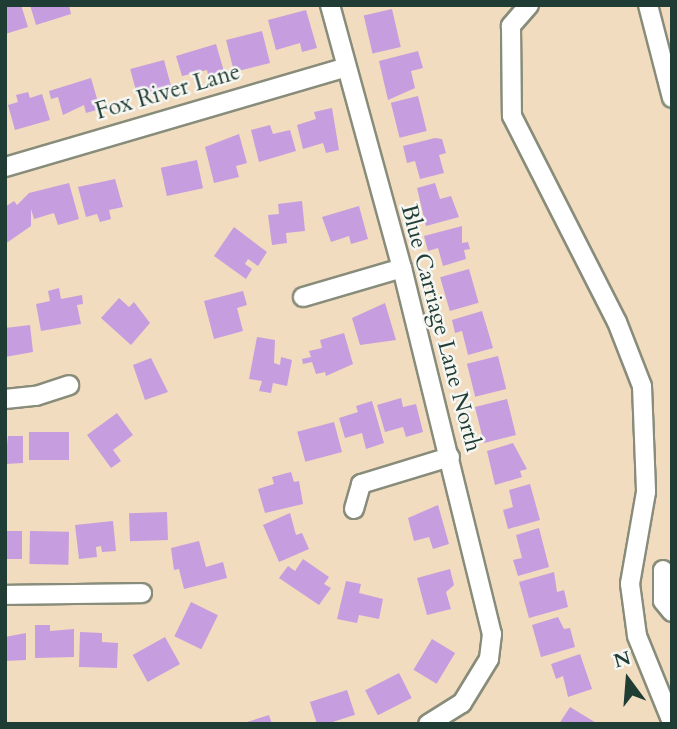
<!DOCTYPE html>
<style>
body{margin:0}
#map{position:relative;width:677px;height:729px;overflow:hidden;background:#f1dcbf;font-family:Cardo,serif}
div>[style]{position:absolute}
.building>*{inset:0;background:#c69dde;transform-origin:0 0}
.roads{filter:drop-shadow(2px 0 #888c7a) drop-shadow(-2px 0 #888c7a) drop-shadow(0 2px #888c7a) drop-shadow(0 -2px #888c7a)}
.minor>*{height:18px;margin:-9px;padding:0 9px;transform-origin:9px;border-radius:9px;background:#fff}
span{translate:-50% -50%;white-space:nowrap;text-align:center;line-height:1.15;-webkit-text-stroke:5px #f6f6f2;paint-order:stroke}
.street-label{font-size:23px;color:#1f3d34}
.frame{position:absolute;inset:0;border:7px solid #1f3d34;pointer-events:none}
.north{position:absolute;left:593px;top:645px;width:70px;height:70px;-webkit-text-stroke:5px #f6f6f2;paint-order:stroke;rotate:344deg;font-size:19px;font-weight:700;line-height:28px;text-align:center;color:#1f3d34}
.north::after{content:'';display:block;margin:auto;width:24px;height:32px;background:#1f3d34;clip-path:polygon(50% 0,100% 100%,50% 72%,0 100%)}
</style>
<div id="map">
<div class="building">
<div style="clip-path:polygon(5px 5px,21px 5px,28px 27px,5px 34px)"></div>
<div style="clip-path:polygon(30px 5px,69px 5px,71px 14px,36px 25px)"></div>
<div style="left:392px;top:9px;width:39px;height:29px;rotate:77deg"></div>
<div style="clip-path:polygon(306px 10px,317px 48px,302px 52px,300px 43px,276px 50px,268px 20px)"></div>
<div style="left:262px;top:31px;width:33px;height:37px;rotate:76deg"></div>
<div style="clip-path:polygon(216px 44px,225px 75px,209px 79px,207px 70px,182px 76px,176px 56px)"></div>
<div style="clip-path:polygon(418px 51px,423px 68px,411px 71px,415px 88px,388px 100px,379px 61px)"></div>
<div style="left:164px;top:60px;width:30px;height:35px;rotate:75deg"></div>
<div style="clip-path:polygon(91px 78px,100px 109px,86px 113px,84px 105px,63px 115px,58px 97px,51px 99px,49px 91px)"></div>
<div style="clip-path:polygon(28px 92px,30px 98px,42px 94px,50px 120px,15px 130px,8px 105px,18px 102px,16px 95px)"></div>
<div style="left:418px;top:96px;width:36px;height:28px;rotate:76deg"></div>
<div style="clip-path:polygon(332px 108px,339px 150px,326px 153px,323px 143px,303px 149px,297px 125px,316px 119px,314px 112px)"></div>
<div style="clip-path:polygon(270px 125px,273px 134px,290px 130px,296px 151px,259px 162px,251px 130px)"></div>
<div style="clip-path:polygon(239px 134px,247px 163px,236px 166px,239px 177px,214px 183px,205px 147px)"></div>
<div style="clip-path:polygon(435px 138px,442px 139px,446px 153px,439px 155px,444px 173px,420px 179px,415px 161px,407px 163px,403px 146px)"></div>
<div style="left:197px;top:160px;width:29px;height:37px;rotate:78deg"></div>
<div style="clip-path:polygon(115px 179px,123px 207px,109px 210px,111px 219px,100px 222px,97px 214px,86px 217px,78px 187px)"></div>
<div style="clip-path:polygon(69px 183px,79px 219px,58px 225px,54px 213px,34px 219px,31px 209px,31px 226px,5px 244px,5px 207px,14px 201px,17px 205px,29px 193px)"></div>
<div style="clip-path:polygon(435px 183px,440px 199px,451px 196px,459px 217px,426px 226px,417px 188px)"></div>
<div style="clip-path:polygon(302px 201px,305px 231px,286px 233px,287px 243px,272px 245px,268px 215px,279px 214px,278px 204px)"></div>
<div style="clip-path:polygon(359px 206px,368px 239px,351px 244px,349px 236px,331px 242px,322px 217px)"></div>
<div style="clip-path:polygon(462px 226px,462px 243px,468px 242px,470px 249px,464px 250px,466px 259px,443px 266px,438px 248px,428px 251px,424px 236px)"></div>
<div style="clip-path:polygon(234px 227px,267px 252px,258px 266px,248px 259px,245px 264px,252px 269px,246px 279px,214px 256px)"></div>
<div style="left:469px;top:269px;width:35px;height:30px;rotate:74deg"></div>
<div style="clip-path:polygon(59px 288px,61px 299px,82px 295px,83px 304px,77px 305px,81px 324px,41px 331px,36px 304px,50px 301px,48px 291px)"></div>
<div style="clip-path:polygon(243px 291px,247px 305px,237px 308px,243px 331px,214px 339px,204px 301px)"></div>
<div style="clip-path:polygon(119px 298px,129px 307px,134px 302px,150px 323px,131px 345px,101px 318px)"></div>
<div style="clip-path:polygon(385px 303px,396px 340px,360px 345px,352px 318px)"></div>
<div style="clip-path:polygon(482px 311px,493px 348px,468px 355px,462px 331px,455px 333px,452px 320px)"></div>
<div style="clip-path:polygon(30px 325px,33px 352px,5px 357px,5px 328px)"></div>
<div style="clip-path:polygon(344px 333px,353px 364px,326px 376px,325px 372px,316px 374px,312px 362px,303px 364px,302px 359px,311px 357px,309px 351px,322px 348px,320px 340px)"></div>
<div style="clip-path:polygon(257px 337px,275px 340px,274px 363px,280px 365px,281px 357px,292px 360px,287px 386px,273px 383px,271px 393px,259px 391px,262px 381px,249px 379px)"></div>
<div style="left:498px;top:356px;width:34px;height:32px;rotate:76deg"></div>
<div style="clip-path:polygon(151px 358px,168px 392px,145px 400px,133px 365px)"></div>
<div style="clip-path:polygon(401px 398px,403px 407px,416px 404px,423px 432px,406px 437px,403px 427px,385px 432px,377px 405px)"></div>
<div style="left:507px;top:399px;width:37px;height:33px;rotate:76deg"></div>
<div style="clip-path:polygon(372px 401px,384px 443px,366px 449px,362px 433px,345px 438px,339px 418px,358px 412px,356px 406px)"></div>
<div style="clip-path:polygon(117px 413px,133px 435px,113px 450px,121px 461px,111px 468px,87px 435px)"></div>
<div style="left:334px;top:422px;width:31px;height:38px;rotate:75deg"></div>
<div style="left:29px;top:432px;width:40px;height:28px"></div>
<div style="clip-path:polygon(8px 436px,23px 436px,23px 463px,5px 464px)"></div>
<div style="clip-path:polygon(513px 443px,527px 469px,520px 471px,522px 477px,495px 485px,487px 451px)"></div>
<div style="clip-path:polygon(291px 472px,294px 482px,299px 481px,303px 504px,265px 513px,258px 489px,274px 484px,272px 477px)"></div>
<div style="clip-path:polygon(530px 484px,540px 520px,508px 529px,503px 510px,513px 507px,509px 490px)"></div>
<div style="clip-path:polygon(438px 505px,449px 544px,433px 549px,429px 537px,414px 541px,408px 518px)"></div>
<div style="left:167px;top:512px;width:28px;height:38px;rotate:88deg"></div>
<div style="clip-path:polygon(290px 513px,296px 535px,302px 533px,309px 549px,279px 562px,263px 525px)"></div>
<div style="clip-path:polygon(113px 521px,116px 551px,102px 552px,101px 546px,96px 547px,97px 557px,79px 559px,75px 525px)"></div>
<div style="clip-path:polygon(539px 528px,549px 567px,518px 576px,513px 560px,522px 558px,516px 535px)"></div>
<div style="left:5px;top:531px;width:17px;height:28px"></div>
<div style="left:30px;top:531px;width:39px;height:33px;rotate:1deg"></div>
<div style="clip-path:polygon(199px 541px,206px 567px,223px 562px,227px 578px,184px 589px,179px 569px,174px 570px,171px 548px)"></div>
<div style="clip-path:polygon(303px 559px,329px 577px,324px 584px,331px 588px,319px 605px,279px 578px,288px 566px,295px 571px)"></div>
<div style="clip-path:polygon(450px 569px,454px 585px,446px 592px,451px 609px,427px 615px,417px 578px)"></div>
<div style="clip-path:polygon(554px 572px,557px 592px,564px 590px,568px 607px,529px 618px,519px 582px)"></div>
<div style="clip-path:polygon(346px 581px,361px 584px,359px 593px,383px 599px,379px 619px,359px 615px,357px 623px,337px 619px)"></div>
<div style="left:191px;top:602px;width:30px;height:38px;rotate:26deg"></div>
<div style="clip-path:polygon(558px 617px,564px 629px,570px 628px,575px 647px,541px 657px,532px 625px)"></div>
<div style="clip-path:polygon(35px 625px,50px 625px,50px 631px,74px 629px,74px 657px,35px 658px)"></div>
<div style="clip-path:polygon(80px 632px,102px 633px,102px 642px,118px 643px,117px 668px,79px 667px)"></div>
<div style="clip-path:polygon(26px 633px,26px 660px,5px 661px,5px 637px)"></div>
<div style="left:165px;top:637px;width:31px;height:37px;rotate:61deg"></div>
<div style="left:432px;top:639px;width:27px;height:36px;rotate:31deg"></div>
<div style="clip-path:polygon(580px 654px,592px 689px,568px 697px,563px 676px,556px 679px,551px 664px)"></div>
<div style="left:399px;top:673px;width:28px;height:38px;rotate:63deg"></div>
<div style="left:347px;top:690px;width:26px;height:39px;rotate:72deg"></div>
<div style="clip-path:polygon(570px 707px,598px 724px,559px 724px)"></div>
<div style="clip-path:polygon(269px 715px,272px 724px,244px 724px,244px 723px)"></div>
</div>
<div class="roads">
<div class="minor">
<div style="left:330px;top:5px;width:273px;rotate:74.7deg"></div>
<div style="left:402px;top:268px;width:377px;rotate:76.2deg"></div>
<div style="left:492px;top:634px;width:25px;rotate:97deg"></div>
<div style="left:489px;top:659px;width:52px;rotate:121.5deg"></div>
<div style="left:462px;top:703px;width:40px;rotate:148deg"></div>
<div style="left:529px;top:5px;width:28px;rotate:131deg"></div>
<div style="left:511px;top:26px;width:90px;rotate:89.4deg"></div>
<div style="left:512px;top:116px;width:231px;rotate:63deg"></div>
<div style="left:617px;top:322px;width:69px;rotate:68.7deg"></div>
<div style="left:642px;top:386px;width:106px;rotate:87.8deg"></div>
<div style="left:646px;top:492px;width:93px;rotate:99.9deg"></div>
<div style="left:630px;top:584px;width:52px;rotate:82.3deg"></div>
<div style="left:637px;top:636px;width:93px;rotate:67.9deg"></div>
<div style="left:648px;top:5px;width:96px;rotate:75.5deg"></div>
<div style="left:5px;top:167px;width:355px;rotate:-16.3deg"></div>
<div style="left:303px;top:297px;width:103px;rotate:-16.3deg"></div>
<div style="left:5px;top:399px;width:31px;rotate:-6deg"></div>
<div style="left:36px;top:396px;width:35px;rotate:-18deg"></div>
<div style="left:354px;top:509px;width:26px;rotate:-74deg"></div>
<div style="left:361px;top:484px;width:93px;rotate:-16.9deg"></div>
<div style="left:663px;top:570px;width:31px;rotate:90deg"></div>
<div style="left:663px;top:601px;width:14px;rotate:51deg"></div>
<div style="left:5px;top:595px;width:137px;rotate:-0.8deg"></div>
</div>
</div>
<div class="street-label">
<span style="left:168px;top:92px;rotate:-16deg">Fox River Lane</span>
<span style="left:441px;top:328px;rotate:75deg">Blue Carriage Lane North</span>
</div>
<div class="frame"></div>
<div class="north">N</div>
</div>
